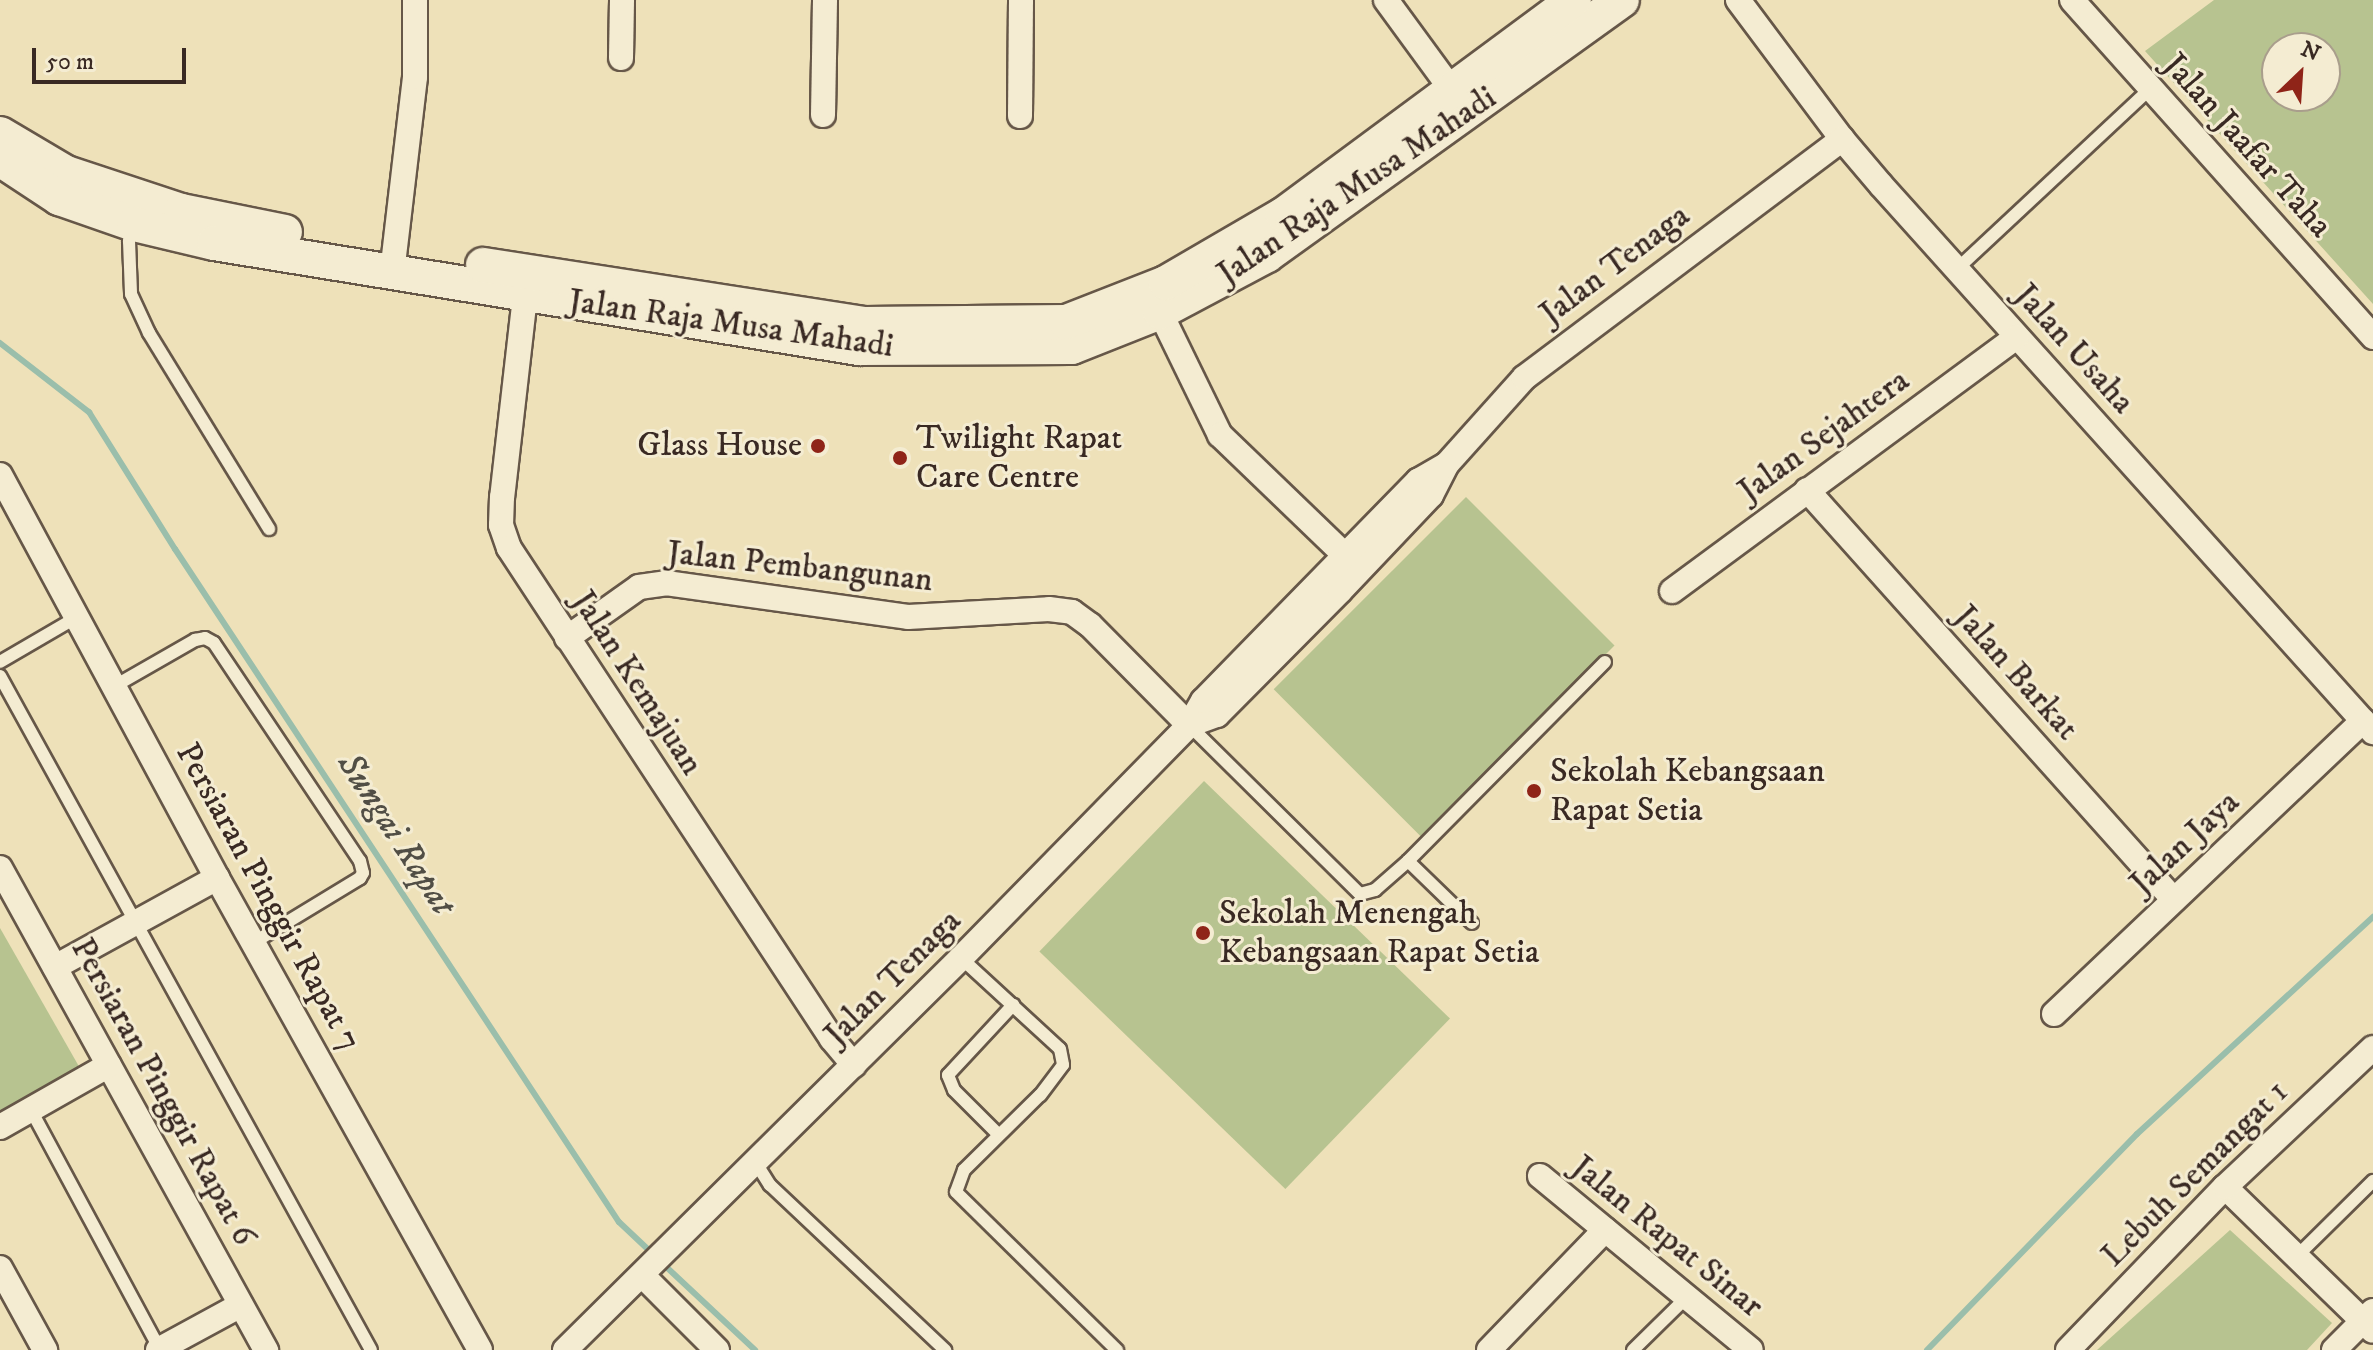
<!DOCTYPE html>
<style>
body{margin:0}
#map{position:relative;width:2373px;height:1350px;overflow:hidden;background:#eee1b9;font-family:"IM FELL DW Pica",serif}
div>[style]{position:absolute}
.green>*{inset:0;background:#b7c390;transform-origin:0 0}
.stream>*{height:6px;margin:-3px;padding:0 3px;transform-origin:3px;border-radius:3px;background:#9abeab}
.roads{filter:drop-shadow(2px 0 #665748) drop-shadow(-2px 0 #665748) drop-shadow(0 2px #665748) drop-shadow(0 -2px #665748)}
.service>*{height:12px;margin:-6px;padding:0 6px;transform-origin:6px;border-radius:6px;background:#f4ecd2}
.minor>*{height:24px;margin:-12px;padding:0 12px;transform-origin:12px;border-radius:12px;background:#f4ecd2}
.secondary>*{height:34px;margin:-17px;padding:0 17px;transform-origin:17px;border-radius:17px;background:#f4ecd2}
.dots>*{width:22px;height:22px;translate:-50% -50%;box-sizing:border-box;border:4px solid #f4ecd2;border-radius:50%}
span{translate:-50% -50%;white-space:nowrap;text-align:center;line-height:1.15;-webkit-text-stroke:6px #f4ecd2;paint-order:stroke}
.street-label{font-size:34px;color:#392923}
.poi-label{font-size:34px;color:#392923}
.left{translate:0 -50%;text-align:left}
.right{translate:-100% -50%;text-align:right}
.water-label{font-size:36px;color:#514e45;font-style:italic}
.north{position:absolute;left:2261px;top:32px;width:80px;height:80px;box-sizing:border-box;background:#f4ecd2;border:2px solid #a99e8c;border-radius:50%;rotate:25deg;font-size:22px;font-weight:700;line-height:32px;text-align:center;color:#392923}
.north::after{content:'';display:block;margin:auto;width:28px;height:36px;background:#8f2418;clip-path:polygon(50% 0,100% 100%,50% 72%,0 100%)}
.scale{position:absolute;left:32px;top:48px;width:154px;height:36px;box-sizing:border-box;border:4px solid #392923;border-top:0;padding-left:10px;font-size:24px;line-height:28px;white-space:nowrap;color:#392923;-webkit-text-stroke:6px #f4ecd2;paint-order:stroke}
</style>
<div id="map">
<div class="green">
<div style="clip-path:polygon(evenodd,2214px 0,2373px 0,2373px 304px,2145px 51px,2214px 0,2277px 48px,2325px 48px,2325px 96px,2277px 96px,2277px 48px)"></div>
<div style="left:1466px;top:497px;width:210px;height:272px;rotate:45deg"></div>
<div style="left:1204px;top:781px;width:342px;height:237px;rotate:44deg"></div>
<div style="clip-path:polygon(0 928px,81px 1070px,0 1116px)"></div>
<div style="clip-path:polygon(2230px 1230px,2332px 1323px,2307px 1350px,2097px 1350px)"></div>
</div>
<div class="stream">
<div style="left:0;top:343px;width:113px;rotate:37.8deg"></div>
<div style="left:89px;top:412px;width:162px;rotate:57.9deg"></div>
<div style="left:175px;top:549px;width:806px;rotate:56.59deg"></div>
<div style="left:619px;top:1222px;width:47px;rotate:43.3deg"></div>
<div style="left:661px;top:1262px;width:129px;rotate:43.1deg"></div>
<div style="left:1927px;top:1350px;width:301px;rotate:-45.8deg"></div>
<div style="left:2137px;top:1134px;width:321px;rotate:-42.6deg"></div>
</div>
<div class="roads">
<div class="service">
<div style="left:133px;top:227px;width:15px;rotate:106deg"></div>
<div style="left:129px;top:241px;width:53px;rotate:87.8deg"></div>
<div style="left:131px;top:294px;width:43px;rotate:65.2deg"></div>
<div style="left:149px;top:333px;width:230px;rotate:58.5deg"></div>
<div style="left:1958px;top:268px;width:262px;rotate:-43deg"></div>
<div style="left:0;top:662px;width:89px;rotate:-30.3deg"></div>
<div style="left:0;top:676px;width:769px;rotate:61.17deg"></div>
<div style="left:113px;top:687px;width:95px;rotate:-29.8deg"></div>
<div style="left:195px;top:640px;width:10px;rotate:-11deg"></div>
<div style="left:205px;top:638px;width:10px;rotate:29deg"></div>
<div style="left:214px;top:643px;width:262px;rotate:56.2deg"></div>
<div style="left:360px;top:861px;width:12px;rotate:76deg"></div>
<div style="left:363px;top:873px;width:6px;rotate:121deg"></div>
<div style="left:360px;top:878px;width:125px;rotate:148.7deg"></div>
<div style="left:1189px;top:725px;width:240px;rotate:44.7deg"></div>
<div style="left:1360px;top:894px;width:16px;rotate:-15deg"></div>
<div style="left:1375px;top:890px;width:44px;rotate:-41.3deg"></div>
<div style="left:1408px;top:861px;width:89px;rotate:44.1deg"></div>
<div style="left:1408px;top:861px;width:280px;rotate:-45.3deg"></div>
<div style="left:961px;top:958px;width:134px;rotate:42.6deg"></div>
<div style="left:1060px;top:1049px;width:16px;rotate:79deg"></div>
<div style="left:1063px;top:1065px;width:38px;rotate:127deg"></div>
<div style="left:1040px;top:1095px;width:107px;rotate:135.4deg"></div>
<div style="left:964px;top:1170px;width:23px;rotate:110deg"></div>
<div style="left:956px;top:1192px;width:226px;rotate:44.5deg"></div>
<div style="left:31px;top:1110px;width:272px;rotate:61.7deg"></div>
<div style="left:998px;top:1134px;width:62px;rotate:-135deg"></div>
<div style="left:954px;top:1090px;width:16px;rotate:-112deg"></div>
<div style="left:948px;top:1075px;width:96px;rotate:-47.1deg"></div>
<div style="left:756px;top:1163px;width:26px;rotate:58deg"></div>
<div style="left:770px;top:1185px;width:241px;rotate:43.3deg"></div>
<div style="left:2297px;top:1256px;width:107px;rotate:-44.6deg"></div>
<div style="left:1633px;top:1350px;width:76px;rotate:-44.5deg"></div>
</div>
<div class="minor">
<div style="left:1386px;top:0;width:125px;rotate:53.8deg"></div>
<div style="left:1738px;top:0;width:174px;rotate:53.2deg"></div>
<div style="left:1842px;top:139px;width:60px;rotate:49.7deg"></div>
<div style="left:1881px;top:185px;width:736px;rotate:48.03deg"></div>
<div style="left:2072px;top:0;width:452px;rotate:48.2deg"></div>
<div style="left:621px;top:58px;width:58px;rotate:-89deg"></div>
<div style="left:823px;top:115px;width:115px;rotate:-89deg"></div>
<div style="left:1020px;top:116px;width:116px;rotate:-89.5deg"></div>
<div style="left:392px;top:273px;width:197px;rotate:-83.3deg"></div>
<div style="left:415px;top:77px;width:77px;rotate:-90deg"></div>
<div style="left:527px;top:279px;width:219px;rotate:96.5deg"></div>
<div style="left:502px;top:497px;width:28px;rotate:92deg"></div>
<div style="left:501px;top:525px;width:24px;rotate:71deg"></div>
<div style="left:509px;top:548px;width:588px;rotate:56.66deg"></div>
<div style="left:832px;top:1039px;width:34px;rotate:50deg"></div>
<div style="left:1160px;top:312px;width:137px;rotate:64deg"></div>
<div style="left:1220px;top:435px;width:189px;rotate:43.9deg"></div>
<div style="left:0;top:475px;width:458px;rotate:61.7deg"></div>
<div style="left:217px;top:878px;width:540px;rotate:60.87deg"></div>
<div style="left:1807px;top:490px;width:550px;rotate:48.17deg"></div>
<div style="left:1672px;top:591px;width:428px;rotate:-36.4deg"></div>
<div style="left:567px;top:638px;width:88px;rotate:-35.3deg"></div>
<div style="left:639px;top:587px;width:27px;rotate:-8deg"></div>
<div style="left:666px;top:583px;width:244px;rotate:8deg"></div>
<div style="left:908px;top:617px;width:141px;rotate:-3.2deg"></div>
<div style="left:1049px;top:609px;width:23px;rotate:7deg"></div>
<div style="left:1072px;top:612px;width:22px;rotate:36deg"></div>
<div style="left:1090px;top:625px;width:141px;rotate:45.3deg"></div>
<div style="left:1189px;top:725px;width:30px;rotate:-20deg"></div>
<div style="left:1217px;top:715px;width:175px;rotate:-45.2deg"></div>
<div style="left:1340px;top:591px;width:132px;rotate:-46.5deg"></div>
<div style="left:1431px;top:495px;width:34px;rotate:-63deg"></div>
<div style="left:1446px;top:465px;width:117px;rotate:-48.1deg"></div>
<div style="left:1524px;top:378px;width:398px;rotate:-36.9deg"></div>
<div style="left:0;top:868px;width:551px;rotate:61.11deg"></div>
<div style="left:55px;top:967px;width:185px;rotate:-28.8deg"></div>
<div style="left:2054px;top:1014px;width:426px;rotate:-43.5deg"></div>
<div style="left:0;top:1127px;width:125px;rotate:-29.6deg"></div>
<div style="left:1540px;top:1176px;width:273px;rotate:39.5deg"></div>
<div style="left:2225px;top:1187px;width:206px;rotate:44.2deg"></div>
<div style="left:0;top:1268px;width:94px;rotate:61.2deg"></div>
<div style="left:642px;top:1275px;width:106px;rotate:45deg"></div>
<div style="left:158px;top:1350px;width:94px;rotate:-28.5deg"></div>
<div style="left:565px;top:1350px;width:557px;rotate:-44.71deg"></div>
<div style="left:961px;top:958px;width:326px;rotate:-45.6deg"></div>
<div style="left:1189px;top:725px;width:28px;rotate:-60deg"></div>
<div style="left:1203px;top:701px;width:308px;rotate:-45.7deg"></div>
<div style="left:1418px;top:481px;width:32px;rotate:-30deg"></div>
<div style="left:1489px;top:1350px;width:167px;rotate:-46deg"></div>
<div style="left:2068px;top:1350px;width:226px;rotate:-46.1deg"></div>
<div style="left:2225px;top:1187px;width:203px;rotate:-43.2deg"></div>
<div style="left:2334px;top:1350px;width:55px;rotate:-45deg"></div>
</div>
<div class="secondary">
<div style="left:0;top:134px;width:77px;rotate:30.6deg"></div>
<div style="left:66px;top:173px;width:121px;rotate:18.3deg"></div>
<div style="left:181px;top:211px;width:106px;rotate:11.4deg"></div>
<div style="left:0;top:159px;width:71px;rotate:33.5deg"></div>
<div style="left:59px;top:198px;width:79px;rotate:19.1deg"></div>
<div style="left:134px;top:224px;width:82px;rotate:13.4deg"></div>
<div style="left:214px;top:243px;width:653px;rotate:9.25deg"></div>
<div style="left:859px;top:348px;width:213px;rotate:-0.3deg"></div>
<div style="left:1072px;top:347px;width:95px;rotate:-21.7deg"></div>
<div style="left:1160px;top:312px;width:121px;rotate:-28deg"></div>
<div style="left:1267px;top:255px;width:437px;rotate:-35.7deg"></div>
<div style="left:483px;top:265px;width:387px;rotate:8.8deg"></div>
<div style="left:865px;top:324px;width:201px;rotate:-0.6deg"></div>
<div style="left:1066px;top:322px;width:107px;rotate:-21.3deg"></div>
<div style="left:1166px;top:283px;width:135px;rotate:-30.2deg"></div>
<div style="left:1283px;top:215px;width:362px;rotate:-36.5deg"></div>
</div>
</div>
<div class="dots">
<div style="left:818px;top:446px;background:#8f2418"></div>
<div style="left:900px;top:458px;background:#8f2418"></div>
<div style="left:1534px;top:791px;background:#8f2418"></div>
<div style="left:1203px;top:933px;background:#8f2418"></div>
</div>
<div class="street-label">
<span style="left:2247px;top:146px;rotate:48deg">Jalan Jaafar Taha</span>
<span style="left:1357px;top:186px;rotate:-34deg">Jalan Raja Musa Mahadi</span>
<span style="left:1615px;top:265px;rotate:-37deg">Jalan Tenaga</span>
<span style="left:731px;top:324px;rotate:8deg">Jalan Raja Musa Mahadi</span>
<span style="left:2074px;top:349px;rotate:48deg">Jalan Usaha</span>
<span style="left:1824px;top:436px;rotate:-36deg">Jalan Sejahtera</span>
<span style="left:800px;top:567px;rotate:6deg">Jalan Pembangunan</span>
<span style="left:2016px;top:673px;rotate:48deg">Jalan Barkat</span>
<span style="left:637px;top:683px;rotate:57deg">Jalan Kemajuan</span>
<span style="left:2185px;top:843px;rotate:-43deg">Jalan Jaya</span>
<span style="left:268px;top:897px;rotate:61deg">Persiaran Pinggir Rapat 7</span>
<span style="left:893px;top:978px;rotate:-45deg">Jalan Tenaga</span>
<span style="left:163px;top:1092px;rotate:61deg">Persiaran Pinggir Rapat 6</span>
<span style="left:2195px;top:1174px;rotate:-45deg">Lebuh Semangat 1</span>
<span style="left:1667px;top:1237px;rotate:39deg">Jalan Rapat Sinar</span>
</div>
<div class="poi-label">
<span class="left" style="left:916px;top:458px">Twilight Rapat<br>Care Centre</span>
<span class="right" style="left:802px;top:446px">Glass House</span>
<span class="left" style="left:1550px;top:791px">Sekolah Kebangsaan<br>Rapat Setia</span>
<span class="left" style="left:1219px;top:933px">Sekolah Menengah<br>Kebangsaan Rapat Setia</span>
</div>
<div class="water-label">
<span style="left:396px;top:834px;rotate:57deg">Sungai Rapat</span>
</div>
<div class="north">N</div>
<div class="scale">50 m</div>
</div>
